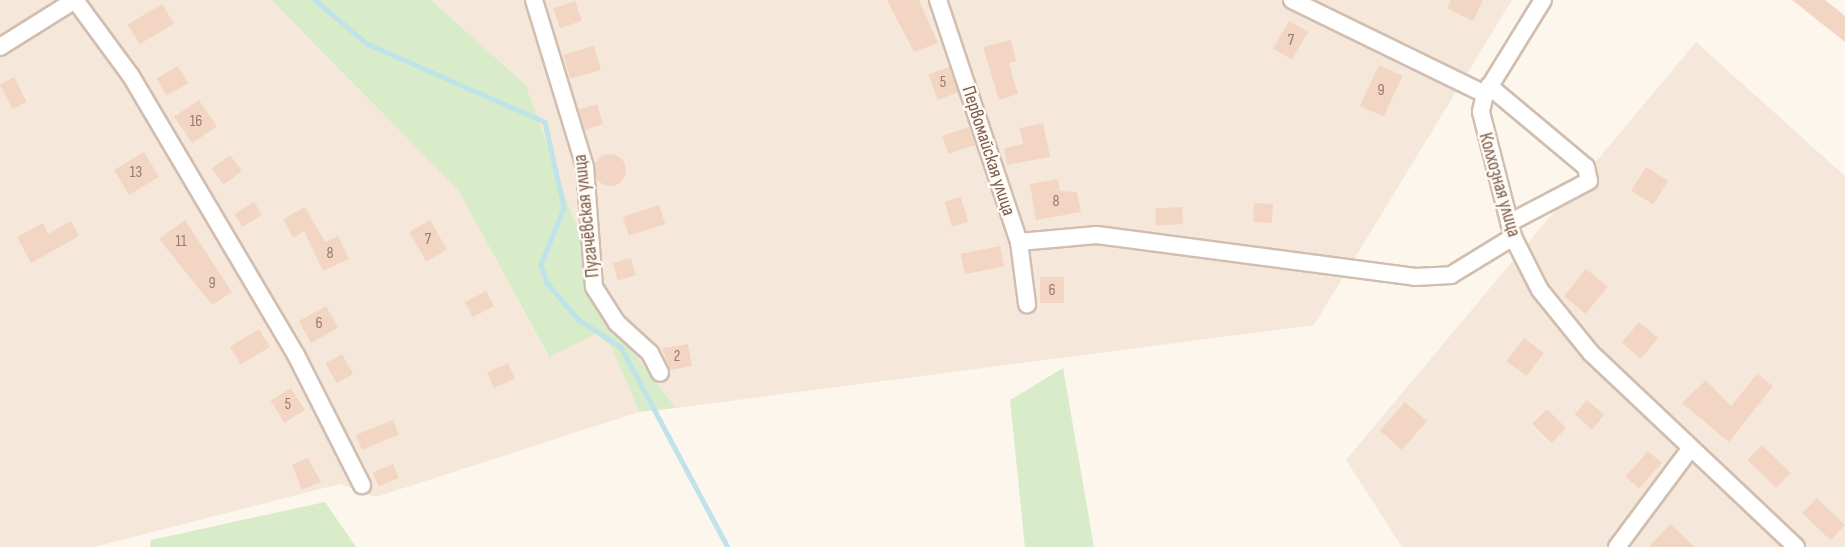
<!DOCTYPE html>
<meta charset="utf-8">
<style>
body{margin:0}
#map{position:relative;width:1845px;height:547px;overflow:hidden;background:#fdf6ec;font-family:"Sofia Sans Condensed",sans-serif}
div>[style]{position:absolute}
.residential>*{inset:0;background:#f5e8da}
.green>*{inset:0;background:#d8ecc9}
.stream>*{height:4.5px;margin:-2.25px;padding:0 2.25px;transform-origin:2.25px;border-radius:2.25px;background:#bfe3e8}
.building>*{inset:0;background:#f3d5c3;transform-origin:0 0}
.round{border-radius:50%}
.roads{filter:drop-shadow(2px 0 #d1beb0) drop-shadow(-2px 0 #d1beb0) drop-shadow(0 2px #d1beb0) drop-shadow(0 -2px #d1beb0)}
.street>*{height:16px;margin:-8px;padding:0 8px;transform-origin:8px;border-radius:8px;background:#fff}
span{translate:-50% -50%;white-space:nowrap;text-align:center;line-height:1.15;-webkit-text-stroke:5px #fffaf3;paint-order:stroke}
.number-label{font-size:16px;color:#987a6a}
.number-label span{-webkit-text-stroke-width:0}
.street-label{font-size:19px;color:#7a5c4d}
</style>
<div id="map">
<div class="residential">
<div style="clip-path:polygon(0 0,271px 0,458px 190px,548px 356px,596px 334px,611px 346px,639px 412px,376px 497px,340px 484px,94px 547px,0 547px)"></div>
<div style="clip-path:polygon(431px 0,1512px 0,1314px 325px,676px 408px,611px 324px,526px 85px)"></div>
<div style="clip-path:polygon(1696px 42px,1845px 176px,1845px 547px,1402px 547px,1346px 460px)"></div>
</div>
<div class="green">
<div style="clip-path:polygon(271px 0,431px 0,526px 85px,611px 324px,676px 408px,639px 412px,611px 346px,596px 334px,549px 357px,458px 190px)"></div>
<div style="clip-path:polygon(1063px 368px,1094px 547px,1025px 547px,1010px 400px)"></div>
<div style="clip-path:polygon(325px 502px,356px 547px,150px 547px,151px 540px)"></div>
</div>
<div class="stream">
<div style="left:315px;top:0;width:67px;rotate:40.1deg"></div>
<div style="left:366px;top:43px;width:196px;rotate:23.8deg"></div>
<div style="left:545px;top:122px;width:88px;rotate:77.5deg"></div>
<div style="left:564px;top:208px;width:61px;rotate:112deg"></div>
<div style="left:541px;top:265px;width:19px;rotate:72deg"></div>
<div style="left:547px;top:283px;width:49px;rotate:49.1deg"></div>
<div style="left:579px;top:320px;width:50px;rotate:32.7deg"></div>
<div style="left:621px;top:347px;width:227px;rotate:61.9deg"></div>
</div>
<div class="building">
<div style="clip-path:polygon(887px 0,919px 0,938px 43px,914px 52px)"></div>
<div style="clip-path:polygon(1451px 0,1483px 0,1473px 21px,1447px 8px)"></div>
<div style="clip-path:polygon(1792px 0,1825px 0,1845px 16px,1845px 42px)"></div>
<div style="left:575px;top:1px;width:21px;height:23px;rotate:71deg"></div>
<div style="left:162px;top:4px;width:23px;height:40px;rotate:59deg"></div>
<div style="left:1289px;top:21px;width:22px;height:32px;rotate:30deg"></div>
<div style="clip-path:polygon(1011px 40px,1016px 61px,1009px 63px,1018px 94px,999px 100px,983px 47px)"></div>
<div style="left:594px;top:46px;width:25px;height:32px;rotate:74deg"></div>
<div style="left:1379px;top:65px;width:26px;height:45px;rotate:25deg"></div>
<div style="left:178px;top:66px;width:20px;height:25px;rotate:60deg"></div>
<div style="left:949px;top:67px;width:27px;height:22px;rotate:70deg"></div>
<div style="left:14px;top:77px;width:28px;height:16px;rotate:63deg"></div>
<div style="left:199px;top:100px;width:32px;height:30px;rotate:56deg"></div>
<div style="left:597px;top:104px;width:21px;height:19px;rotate:73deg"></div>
<div style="clip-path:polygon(1043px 123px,1050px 157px,1007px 165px,1004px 148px,1023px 144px,1020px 128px)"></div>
<div style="left:969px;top:127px;width:19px;height:28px;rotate:72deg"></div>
<div style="left:144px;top:152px;width:29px;height:35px;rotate:59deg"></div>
<div class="round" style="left:594px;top:154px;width:32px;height:32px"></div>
<div style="left:230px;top:155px;width:20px;height:23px;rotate:53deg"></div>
<div style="left:1646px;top:167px;width:26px;height:28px;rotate:32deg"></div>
<div style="clip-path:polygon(1058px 179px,1060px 191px,1077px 192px,1081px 212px,1036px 220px,1030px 184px)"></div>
<div style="left:961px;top:197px;width:26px;height:17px;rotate:74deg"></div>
<div style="left:254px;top:202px;width:15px;height:23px;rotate:58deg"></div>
<div style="left:1254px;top:203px;width:19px;height:19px;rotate:3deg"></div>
<div style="left:659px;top:205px;width:20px;height:38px;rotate:72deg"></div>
<div style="clip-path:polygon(305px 207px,325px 242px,338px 236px,349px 259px,323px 271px,304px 231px,293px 238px,283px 219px)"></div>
<div style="left:1182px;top:207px;width:17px;height:27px;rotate:87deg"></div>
<div style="clip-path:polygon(185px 220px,232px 292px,212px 305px,159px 239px)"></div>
<div style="left:430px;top:220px;width:34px;height:24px;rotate:60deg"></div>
<div style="clip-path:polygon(71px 221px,79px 236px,31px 263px,17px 237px,43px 223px,48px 234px)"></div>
<div style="left:1000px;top:246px;width:21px;height:40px;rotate:79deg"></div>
<div style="left:631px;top:258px;width:18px;height:19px;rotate:74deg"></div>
<div style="left:1586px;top:269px;width:28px;height:35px;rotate:39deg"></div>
<div style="left:1064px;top:277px;width:26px;height:24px;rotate:90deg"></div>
<div style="left:486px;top:291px;width:17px;height:24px;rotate:62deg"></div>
<div style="left:326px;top:306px;width:25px;height:31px;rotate:61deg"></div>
<div style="left:1639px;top:322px;width:25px;height:27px;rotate:40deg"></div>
<div style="left:259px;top:329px;width:21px;height:34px;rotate:59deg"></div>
<div style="left:1524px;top:338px;width:25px;height:29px;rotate:37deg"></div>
<div style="clip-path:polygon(688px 344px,692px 366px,670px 370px,662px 348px)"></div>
<div style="left:342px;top:354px;width:23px;height:19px;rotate:61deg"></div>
<div style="left:508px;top:363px;width:17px;height:23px;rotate:66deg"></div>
<div style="clip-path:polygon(1757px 374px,1773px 386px,1729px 442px,1682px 403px,1706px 380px,1731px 406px)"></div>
<div style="left:291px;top:388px;width:26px;height:24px;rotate:58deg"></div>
<div style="left:1587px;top:400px;width:23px;height:19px;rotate:41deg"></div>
<div style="left:1405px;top:402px;width:29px;height:38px;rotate:41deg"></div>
<div style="left:1547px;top:409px;width:27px;height:21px;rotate:45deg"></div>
<div style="left:393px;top:420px;width:16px;height:40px;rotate:68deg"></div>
<div style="left:1762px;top:445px;width:40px;height:21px;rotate:44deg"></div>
<div style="left:1648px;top:451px;width:18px;height:34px;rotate:41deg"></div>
<div style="clip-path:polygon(308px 458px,321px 482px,302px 490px,292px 465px)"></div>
<div style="left:393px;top:464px;width:15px;height:22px;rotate:67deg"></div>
<div style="left:1817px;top:498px;width:39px;height:21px;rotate:44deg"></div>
<div style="clip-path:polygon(1670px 524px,1695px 547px,1649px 547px)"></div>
</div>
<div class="roads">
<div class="street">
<div style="left:75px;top:0;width:94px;rotate:53.6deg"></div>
<div style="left:131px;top:76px;width:324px;rotate:59.4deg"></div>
<div style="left:296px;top:355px;width:146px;rotate:63.1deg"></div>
<div style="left:534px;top:0;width:175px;rotate:73deg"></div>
<div style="left:585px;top:167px;width:120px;rotate:85.7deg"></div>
<div style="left:594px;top:287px;width:43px;rotate:57.4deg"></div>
<div style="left:617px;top:323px;width:45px;rotate:42.3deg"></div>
<div style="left:650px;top:353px;width:22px;rotate:63deg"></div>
<div style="left:938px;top:0;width:255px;rotate:71.5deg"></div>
<div style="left:1019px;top:242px;width:63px;rotate:82.6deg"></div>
<div style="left:1292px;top:0;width:215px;rotate:26deg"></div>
<div style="left:1543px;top:0;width:110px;rotate:121.7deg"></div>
<div style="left:1485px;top:94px;width:18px;rotate:103deg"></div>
<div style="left:1481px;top:112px;width:129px;rotate:75.6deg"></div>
<div style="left:1513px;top:237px;width:59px;rotate:63deg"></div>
<div style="left:1540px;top:290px;width:81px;rotate:51deg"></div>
<div style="left:1591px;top:353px;width:282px;rotate:43.4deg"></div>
<div style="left:0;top:47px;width:89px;rotate:-32.1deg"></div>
<div style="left:1489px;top:86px;width:126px;rotate:39.9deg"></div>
<div style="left:1586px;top:167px;width:14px;rotate:78deg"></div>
<div style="left:1589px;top:181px;width:90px;rotate:152.3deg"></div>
<div style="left:1019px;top:242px;width:78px;rotate:-5.1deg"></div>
<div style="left:1097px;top:235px;width:321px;rotate:7.5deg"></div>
<div style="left:1415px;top:277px;width:36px;rotate:-3deg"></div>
<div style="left:1451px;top:275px;width:73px;rotate:-31.5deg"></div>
<div style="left:1617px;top:547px;width:122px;rotate:-53.3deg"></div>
</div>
</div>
<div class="number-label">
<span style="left:1291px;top:41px">7</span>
<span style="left:943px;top:83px">5</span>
<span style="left:1381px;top:91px">9</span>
<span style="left:196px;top:122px">16</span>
<span style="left:136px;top:173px">13</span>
<span style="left:1056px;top:202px">8</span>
<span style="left:428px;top:240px">7</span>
<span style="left:181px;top:242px">11</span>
<span style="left:330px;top:254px">8</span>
<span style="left:212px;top:284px">9</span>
<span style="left:1052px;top:291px">6</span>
<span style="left:319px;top:324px">6</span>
<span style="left:677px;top:357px">2</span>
<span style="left:288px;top:405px">5</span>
</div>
<div class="street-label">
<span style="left:988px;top:151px;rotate:72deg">Первомайская улица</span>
<span style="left:1499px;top:185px;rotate:74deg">Колхозная улица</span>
<span style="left:587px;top:216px;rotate:-96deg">Пугачёвская улица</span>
</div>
</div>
